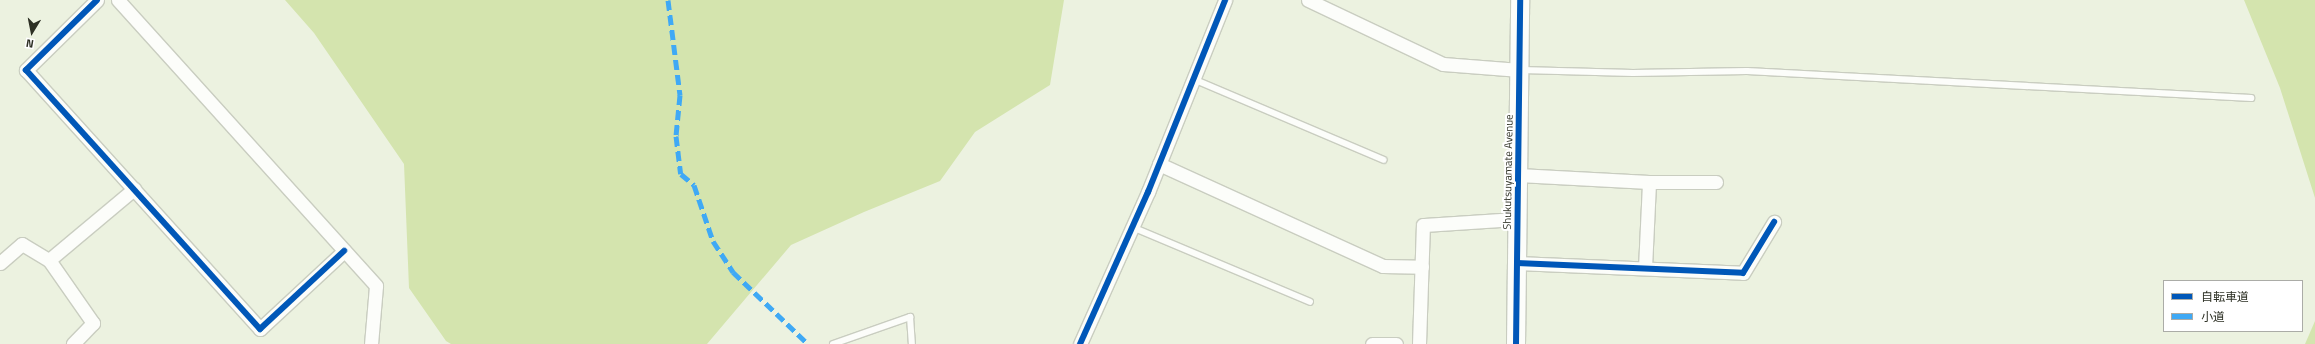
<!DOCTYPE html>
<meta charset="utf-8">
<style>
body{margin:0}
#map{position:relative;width:2315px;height:344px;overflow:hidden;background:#ecf2e0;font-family:"Titillium Web","Noto Sans JP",sans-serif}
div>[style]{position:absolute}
.green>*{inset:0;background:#d4e4ae}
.roads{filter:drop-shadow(1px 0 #c9cdc0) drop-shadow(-1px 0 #c9cdc0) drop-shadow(0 1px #c9cdc0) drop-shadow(0 -1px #c9cdc0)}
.lane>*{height:6px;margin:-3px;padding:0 3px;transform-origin:3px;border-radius:3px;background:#fcfdfa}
.street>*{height:13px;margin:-6.5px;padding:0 6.5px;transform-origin:6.5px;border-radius:6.5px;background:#fcfdfa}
.secondary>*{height:18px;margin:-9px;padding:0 9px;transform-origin:9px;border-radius:9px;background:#fcfdfa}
.quiet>*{height:5px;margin-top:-2.5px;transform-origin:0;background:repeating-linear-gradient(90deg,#3fa9f5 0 10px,transparent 0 15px)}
.cycleway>*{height:6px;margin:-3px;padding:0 3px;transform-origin:3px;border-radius:3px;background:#0057b8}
span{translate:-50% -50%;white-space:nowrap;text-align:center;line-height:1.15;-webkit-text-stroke:4px #fff;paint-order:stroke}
.street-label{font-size:11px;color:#2d3024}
.legend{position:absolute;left:2163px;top:280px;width:140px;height:52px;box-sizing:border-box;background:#fff;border:1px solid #abaca7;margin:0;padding:5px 7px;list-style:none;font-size:12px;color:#2d3024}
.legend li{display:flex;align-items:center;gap:8px;height:20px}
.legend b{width:20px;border:1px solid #abaca7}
.north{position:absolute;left:12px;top:12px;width:40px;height:40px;-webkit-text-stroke:3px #fff;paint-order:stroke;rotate:190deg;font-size:11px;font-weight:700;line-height:16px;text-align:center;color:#2d3024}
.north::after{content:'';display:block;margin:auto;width:14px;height:18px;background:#2d3024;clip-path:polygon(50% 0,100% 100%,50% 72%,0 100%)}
</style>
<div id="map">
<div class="green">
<div style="clip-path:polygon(285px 0,1064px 0,1050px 85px,975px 132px,940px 181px,864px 212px,791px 245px,707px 344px,451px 344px,446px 341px,409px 288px,404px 164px,314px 33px)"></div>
<div style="clip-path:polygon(2244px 0,2315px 0,2315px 198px,2280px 88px)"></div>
<div style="clip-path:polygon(2315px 321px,2315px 344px,2305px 344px)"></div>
</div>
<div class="roads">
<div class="lane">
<div style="left:1521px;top:70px;width:112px;rotate:1.5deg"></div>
<div style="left:1633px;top:73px;width:114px;rotate:-1deg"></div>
<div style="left:1747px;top:71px;width:505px;rotate:3.07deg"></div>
<div style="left:1193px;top:79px;width:207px;rotate:23deg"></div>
<div style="left:1132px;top:227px;width:193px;rotate:22.8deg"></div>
<div style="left:833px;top:344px;width:82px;rotate:-19.3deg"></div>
<div style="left:910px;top:317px;width:27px;rotate:86deg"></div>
</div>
<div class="street">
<div style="left:97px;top:0;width:100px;rotate:135.4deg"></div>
<div style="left:26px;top:70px;width:349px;rotate:47.9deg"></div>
<div style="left:260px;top:329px;width:115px;rotate:-42.9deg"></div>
<div style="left:118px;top:0;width:385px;rotate:47.9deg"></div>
<div style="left:376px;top:286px;width:58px;rotate:94.9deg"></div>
<div style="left:1308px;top:0;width:149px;rotate:25.4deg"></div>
<div style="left:1443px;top:64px;width:77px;rotate:4.5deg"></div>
<div style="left:1159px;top:164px;width:246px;rotate:24.5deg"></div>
<div style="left:1383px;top:266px;width:39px;rotate:1deg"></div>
<div style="left:1518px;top:175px;width:131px;rotate:3.1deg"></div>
<div style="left:1649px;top:182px;width:67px"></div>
<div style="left:49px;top:260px;width:77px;rotate:55.1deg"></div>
<div style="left:93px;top:323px;width:29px;rotate:134deg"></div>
<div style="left:0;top:263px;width:29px;rotate:-41deg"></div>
<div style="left:22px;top:244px;width:31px;rotate:31deg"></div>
<div style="left:49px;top:260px;width:111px;rotate:-39.9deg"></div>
<div style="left:1517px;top:263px;width:226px;rotate:2.5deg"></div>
<div style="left:1743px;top:273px;width:60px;rotate:-58.7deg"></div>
<div style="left:1645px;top:268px;width:86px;rotate:-87.3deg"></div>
<div style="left:1080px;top:344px;width:167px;rotate:-65.9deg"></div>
<div style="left:1148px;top:192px;width:207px;rotate:-68.1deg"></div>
<div style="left:1372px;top:344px;width:24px"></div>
<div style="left:1419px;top:344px;width:119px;rotate:-88.1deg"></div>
<div style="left:1423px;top:225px;width:94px;rotate:-3.7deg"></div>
</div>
<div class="secondary">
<div style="left:1516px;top:344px;width:344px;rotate:-89.3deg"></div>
</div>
</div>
<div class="quiet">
<div style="left:668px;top:0;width:96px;rotate:82.8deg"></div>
<div style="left:680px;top:95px;width:41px;rotate:95.6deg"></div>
<div style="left:676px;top:136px;width:38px;rotate:83deg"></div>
<div style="left:681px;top:174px;width:17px;rotate:40deg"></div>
<div style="left:694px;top:185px;width:59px;rotate:71.3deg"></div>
<div style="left:713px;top:241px;width:37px;rotate:57deg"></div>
<div style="left:733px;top:272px;width:104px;rotate:43.8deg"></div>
</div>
<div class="cycleway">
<div style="left:97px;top:0;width:100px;rotate:135.4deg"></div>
<div style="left:26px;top:70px;width:349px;rotate:47.9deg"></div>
<div style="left:260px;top:329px;width:115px;rotate:-42.9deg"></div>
<div style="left:1517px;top:263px;width:226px;rotate:2.5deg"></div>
<div style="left:1743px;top:273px;width:60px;rotate:-58.7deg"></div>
<div style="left:1080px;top:344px;width:167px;rotate:-65.9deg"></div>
<div style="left:1148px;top:192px;width:207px;rotate:-68.1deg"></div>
<div style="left:1516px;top:344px;width:344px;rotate:-89.3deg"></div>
</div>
<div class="street-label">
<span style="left:1508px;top:172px;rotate:-89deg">Shukutsuyamate Avenue</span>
</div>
<ul class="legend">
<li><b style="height:5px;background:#0057b8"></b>自転車道</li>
<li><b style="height:5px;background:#3fa9f5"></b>小道</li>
</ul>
<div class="north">N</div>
</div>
